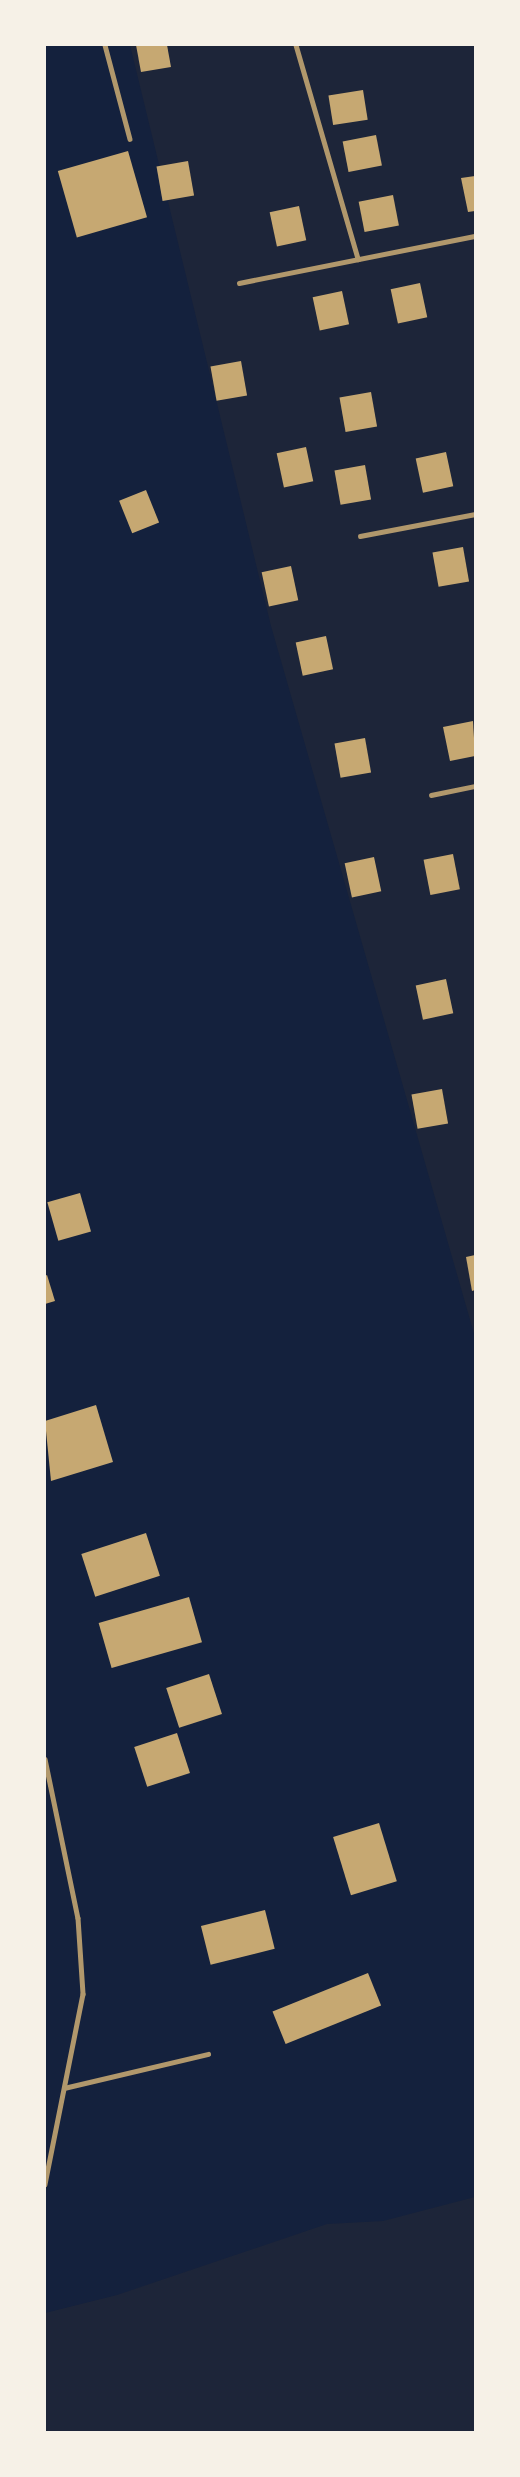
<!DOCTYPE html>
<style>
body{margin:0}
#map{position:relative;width:520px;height:2477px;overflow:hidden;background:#14213d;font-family:"PT Sans Narrow",sans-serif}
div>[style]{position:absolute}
.green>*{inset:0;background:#1d2539}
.building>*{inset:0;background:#c6a872;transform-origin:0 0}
.service>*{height:4.5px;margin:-2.25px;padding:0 2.25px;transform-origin:2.25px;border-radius:2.25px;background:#b1986c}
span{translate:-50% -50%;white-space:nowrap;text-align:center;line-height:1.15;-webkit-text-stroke:4.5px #f6f1e7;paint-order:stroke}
.frame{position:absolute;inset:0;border:46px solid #f6f1e7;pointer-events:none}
</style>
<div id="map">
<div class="green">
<div style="clip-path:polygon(130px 45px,475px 45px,475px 1337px,271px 626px)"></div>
<div style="clip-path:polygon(475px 2197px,475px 2432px,45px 2432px,45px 2313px,117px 2295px,327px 2224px,383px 2221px)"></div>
</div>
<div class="building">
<div style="clip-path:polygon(136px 45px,167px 45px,171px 67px,141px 72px)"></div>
<div style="left:363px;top:90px;width:30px;height:35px;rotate:81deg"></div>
<div style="left:376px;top:135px;width:31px;height:34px;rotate:79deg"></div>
<div style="left:128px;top:151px;width:69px;height:73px;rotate:74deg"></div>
<div style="left:188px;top:161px;width:35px;height:32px;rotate:80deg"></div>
<div style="clip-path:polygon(475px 176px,475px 211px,468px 212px,461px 178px)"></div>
<div style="left:393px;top:195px;width:31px;height:35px;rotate:79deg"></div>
<div style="left:299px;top:206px;width:35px;height:30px;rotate:78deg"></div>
<div style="left:420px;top:283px;width:35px;height:30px;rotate:78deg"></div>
<div style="left:342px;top:291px;width:34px;height:30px;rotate:78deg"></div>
<div style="left:241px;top:361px;width:35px;height:31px;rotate:80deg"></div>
<div style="left:371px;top:392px;width:35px;height:32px;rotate:80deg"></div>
<div style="left:306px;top:447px;width:35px;height:30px;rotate:78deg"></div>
<div style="left:446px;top:452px;width:35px;height:31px;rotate:78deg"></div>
<div style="left:365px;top:465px;width:35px;height:31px;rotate:80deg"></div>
<div style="left:146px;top:490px;width:35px;height:29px;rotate:68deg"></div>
<div style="left:463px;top:547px;width:35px;height:31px;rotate:80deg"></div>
<div style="left:291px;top:566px;width:35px;height:30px;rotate:78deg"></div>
<div style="left:326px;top:636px;width:34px;height:31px;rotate:78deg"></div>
<div style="clip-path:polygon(473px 721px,475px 756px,450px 761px,443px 727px)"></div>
<div style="left:365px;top:738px;width:35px;height:31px;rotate:80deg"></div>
<div style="left:453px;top:854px;width:36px;height:30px;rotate:79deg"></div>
<div style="left:374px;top:857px;width:35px;height:30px;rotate:78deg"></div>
<div style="left:446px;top:979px;width:35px;height:31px;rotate:78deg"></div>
<div style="left:442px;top:1089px;width:35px;height:31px;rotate:80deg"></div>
<div style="left:80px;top:1193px;width:40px;height:34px;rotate:74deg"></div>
<div style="clip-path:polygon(475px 1255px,475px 1290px,472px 1291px,466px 1257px)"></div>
<div style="clip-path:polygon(47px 1275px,55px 1301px,45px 1304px,45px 1276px)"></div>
<div style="clip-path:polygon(96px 1405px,113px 1462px,51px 1481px,45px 1421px)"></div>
<div style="left:146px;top:1533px;width:45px;height:68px;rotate:72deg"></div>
<div style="left:189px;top:1597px;width:47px;height:94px;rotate:74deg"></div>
<div style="left:209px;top:1674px;width:42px;height:45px;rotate:72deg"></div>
<div style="left:177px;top:1733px;width:42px;height:45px;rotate:72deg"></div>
<div style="left:379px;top:1823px;width:61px;height:48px;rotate:73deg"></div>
<div style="left:265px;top:1910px;width:40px;height:66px;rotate:76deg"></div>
<div style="left:368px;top:1973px;width:35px;height:103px;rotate:68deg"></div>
</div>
<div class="service">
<div style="left:105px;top:45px;width:97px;rotate:75.1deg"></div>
<div style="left:296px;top:45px;width:223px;rotate:73.8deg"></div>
<div style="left:239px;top:283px;width:241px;rotate:-11.3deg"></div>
<div style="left:360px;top:536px;width:117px;rotate:-10.8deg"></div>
<div style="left:431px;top:795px;width:45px;rotate:-11.6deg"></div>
<div style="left:45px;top:1759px;width:162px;rotate:78.3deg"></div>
<div style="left:78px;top:1918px;width:76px;rotate:86.2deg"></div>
<div style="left:83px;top:1994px;width:194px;rotate:101.3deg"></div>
<div style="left:64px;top:2088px;width:148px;rotate:-13.3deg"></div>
</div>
<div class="frame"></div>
</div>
